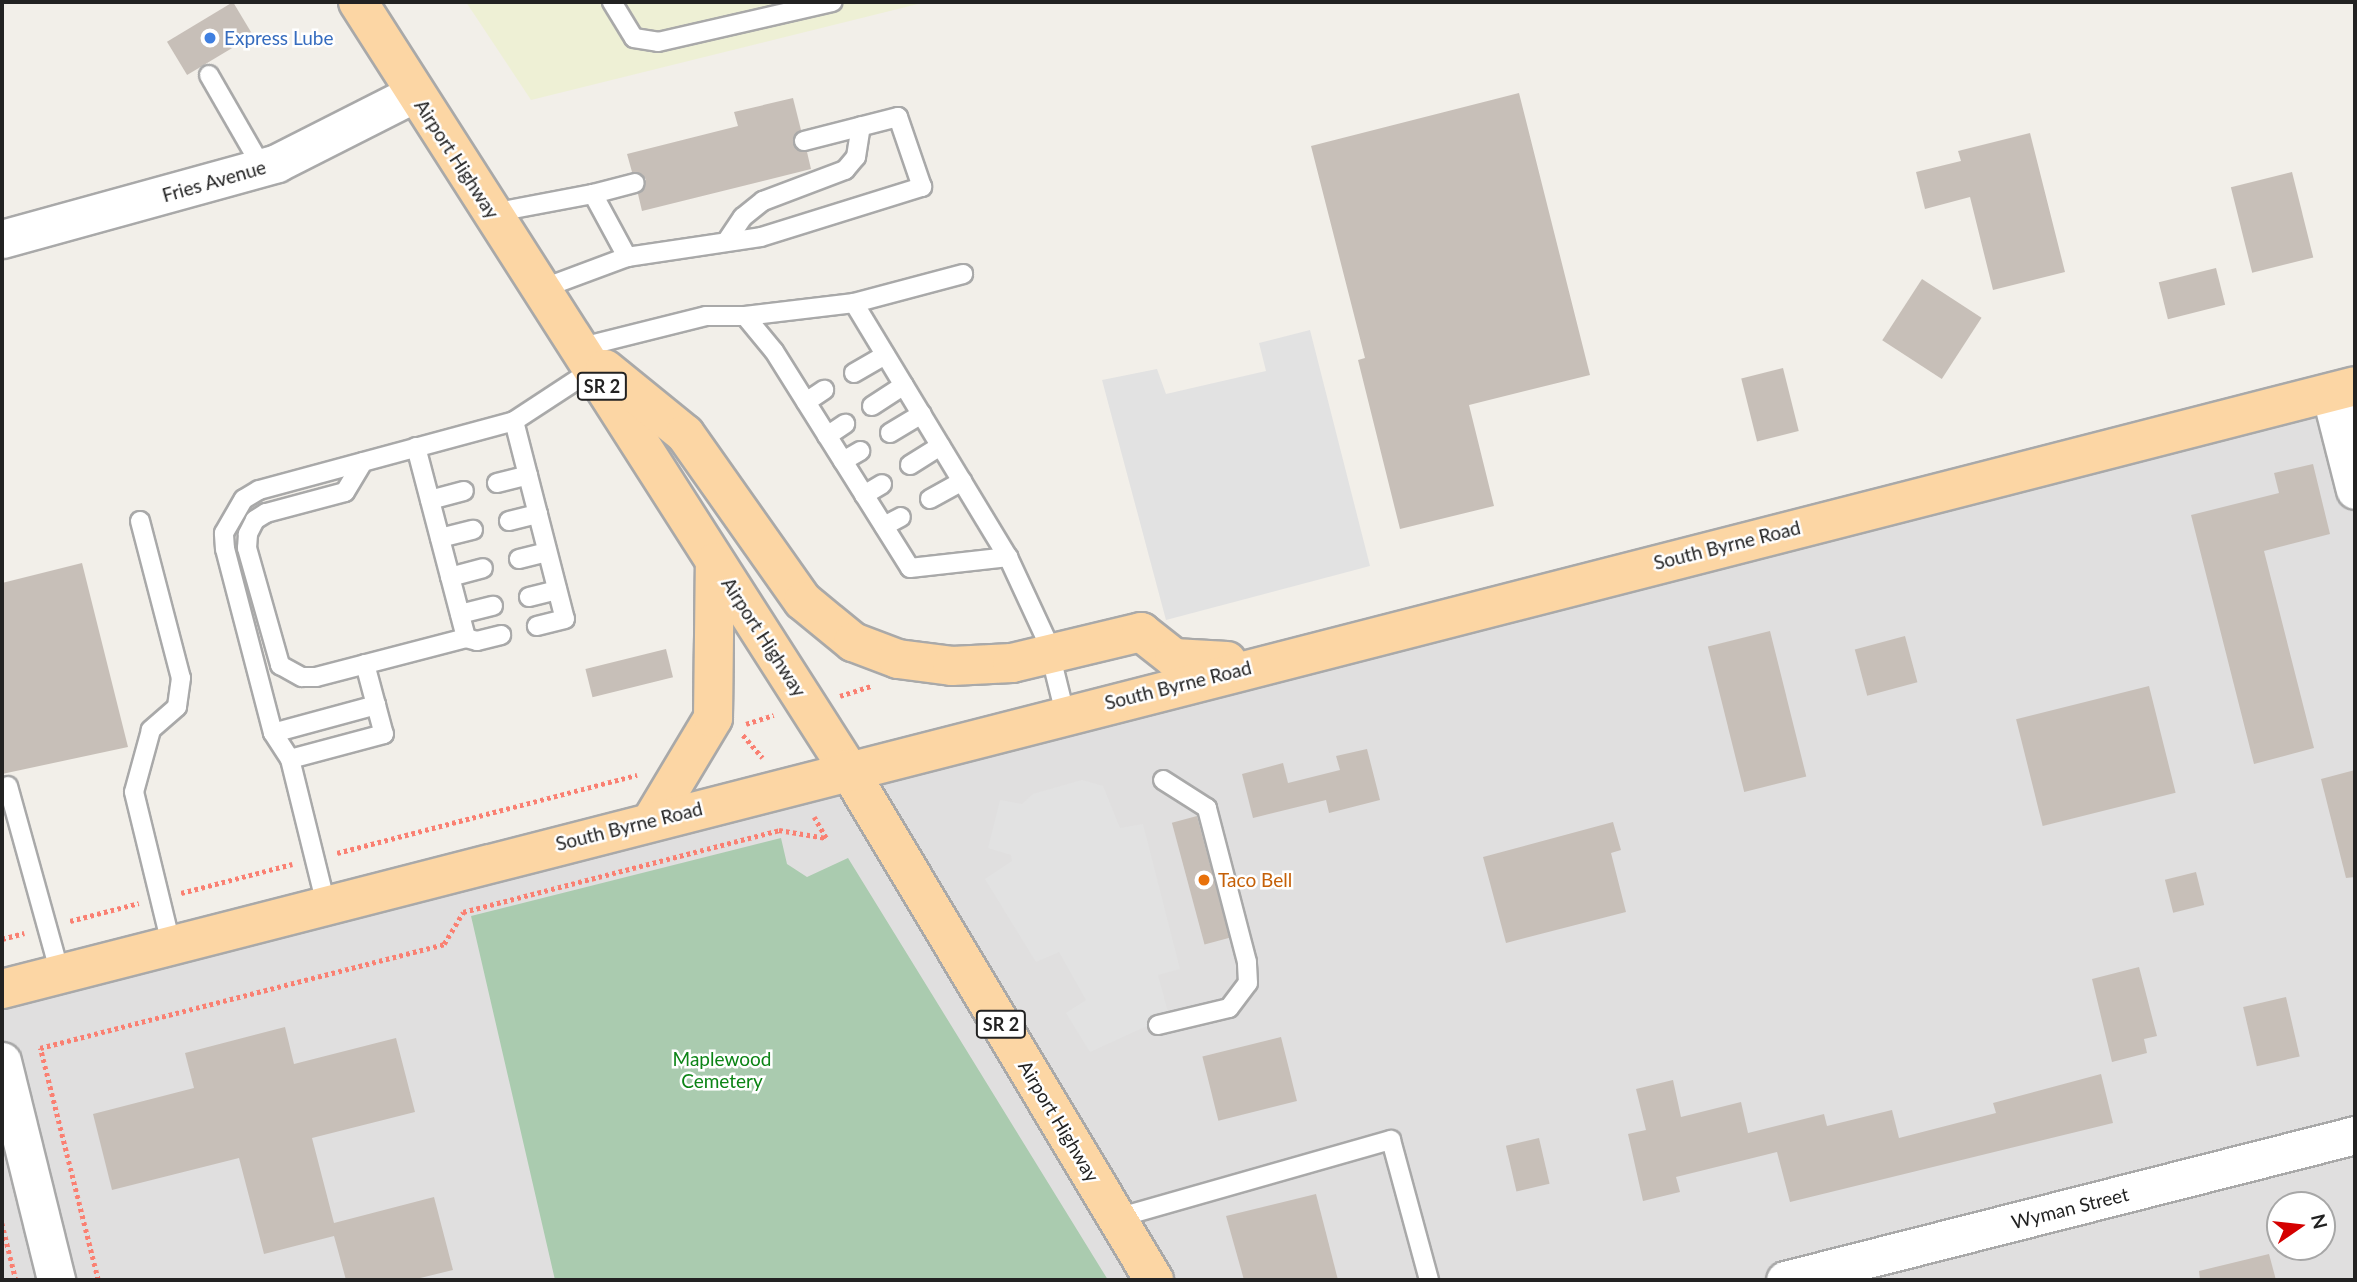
<!DOCTYPE html>
<style>
body{margin:0}
#map{position:relative;width:2357px;height:1282px;overflow:hidden;background:#f2efe9;font-family:Lato,sans-serif}
div>[style]{position:absolute}
.residential>*{inset:0;background:#e0dfdf}
.farmland>*{inset:0;background:#eef0d5}
.cemetery>*{inset:0;background:#aacbaf}
.parking>*{inset:0;background:#e2e2e2}
.building>*{inset:0;background:#c7bfb8;transform-origin:0 0}
.path>*{height:4.5px;margin-top:-2.25px;transform-origin:0;background:repeating-linear-gradient(90deg,#fa8072 0 3.5px,transparent 0 7px)}
.roads{filter:drop-shadow(2px 0 #a9a9a9) drop-shadow(-2px 0 #a9a9a9) drop-shadow(0 2px #a9a9a9) drop-shadow(0 -2px #a9a9a9)}
.service>*{height:18px;margin:-9px;padding:0 9px;transform-origin:9px;border-radius:9px;background:#fff}
.minor>*{height:37px;margin:-18.5px;padding:0 18.5px;transform-origin:18.5px;border-radius:18.5px;background:#fff}
.primary>*{height:38px;margin:-19px;padding:0 19px;transform-origin:19px;border-radius:19px;background:#fcd6a4}
.dots>*{width:19px;height:19px;translate:-50% -50%;box-sizing:border-box;border:4px solid #fff;border-radius:50%}
span{translate:-50% -50%;white-space:nowrap;text-align:center;line-height:1.15;-webkit-text-stroke:5px #fff;paint-order:stroke}
.shield-label span{padding:2px 5px;background:#fff;border:2px solid;border-radius:5px;-webkit-text-stroke-width:0}
.shield-label{font-size:18px;color:#222;font-weight:700}
.shop-label{font-size:19px;color:#366cbe}
.left{translate:0 -50%;text-align:left}
.street-label{font-size:19px;color:#222}
.food-label{font-size:19px;color:#c56008}
.park-label{font-size:19px;color:#0c8416}
.frame{position:absolute;inset:0;border:4px solid #222;pointer-events:none}
.north{position:absolute;left:2266px;top:1191px;width:70px;height:70px;box-sizing:border-box;background:#fff;border:2px solid #a7a7a7;border-radius:50%;rotate:76deg;font-size:19px;font-weight:700;line-height:28px;text-align:center;color:#222}
.north::after{content:'';display:block;margin:auto;width:24px;height:32px;background:#d40000;clip-path:polygon(50% 0,100% 100%,50% 72%,0 100%)}
</style>
<div id="map">
<div class="residential">
<div style="clip-path:polygon(evenodd,2355px 386px,2355px 1280px,2px 1280px,2px 987px,2355px 386px,2280px 1205px,2322px 1205px,2322px 1247px,2280px 1247px,2280px 1205px)"></div>
</div>
<div class="farmland">
<div style="clip-path:polygon(466px 2px,926px 2px,531px 100px)"></div>
</div>
<div class="cemetery">
<div style="clip-path:polygon(781px 838px,787px 864px,807px 877px,848px 858px,1108px 1280px,555px 1280px,471px 916px)"></div>
</div>
<div class="parking">
<div style="clip-path:polygon(1310px 330px,1370px 566px,1166px 620px,1102px 380px,1157px 369px,1166px 394px,1266px 371px,1259px 343px)"></div>
<div style="clip-path:polygon(1082px 780px,1103px 786px,1120px 828px,1143px 824px,1180px 969px,1158px 975px,1169px 1016px,1090px 1052px,1066px 1013px,1086px 1000px,1059px 952px,1036px 962px,985px 879px,1012px 861px,1011px 855px,988px 848px,1000px 800px,1022px 804px,1033px 794px)"></div>
</div>
<div class="building">
<div style="left:233px;top:2px;width:39px;height:77px;rotate:59deg"></div>
<div style="clip-path:polygon(1519px 93px,1590px 375px,1469px 405px,1494px 506px,1400px 529px,1358px 360px,1365px 358px,1311px 146px)"></div>
<div style="clip-path:polygon(793px 98px,801px 130px,793px 143px,807px 152px,811px 169px,642px 211px,638px 194px,646px 179px,632px 172px,627px 154px,738px 126px,734px 112px)"></div>
<div style="clip-path:polygon(2030px 133px,2065px 272px,1993px 290px,1970px 197px,1925px 209px,1916px 172px,1961px 161px,1958px 151px)"></div>
<div style="left:2292px;top:172px;width:88px;height:63px;rotate:76deg"></div>
<div style="left:2216px;top:268px;width:38px;height:59px;rotate:76deg"></div>
<div style="left:1922px;top:279px;width:71px;height:73px;rotate:33deg"></div>
<div style="left:1783px;top:368px;width:65px;height:43px;rotate:76deg"></div>
<div style="clip-path:polygon(2313px 464px,2330px 534px,2264px 551px,2314px 748px,2254px 764px,2191px 515px,2279px 493px,2274px 473px)"></div>
<div style="clip-path:polygon(82px 563px,128px 747px,2px 774px,2px 583px)"></div>
<div style="left:1770px;top:631px;width:150px;height:64px;rotate:76deg"></div>
<div style="left:1905px;top:636px;width:48px;height:52px;rotate:75deg"></div>
<div style="left:666px;top:649px;width:29px;height:83px;rotate:76deg"></div>
<div style="left:2149px;top:686px;width:110px;height:137px;rotate:76deg"></div>
<div style="clip-path:polygon(1367px 749px,1380px 800px,1329px 813px,1326px 800px,1253px 818px,1242px 774px,1283px 763px,1288px 783px,1340px 770px,1336px 756px)"></div>
<div style="clip-path:polygon(2355px 770px,2355px 877px,2346px 878px,2321px 779px)"></div>
<div style="left:1197px;top:816px;width:126px;height:26px;rotate:75deg"></div>
<div style="clip-path:polygon(1613px 822px,1621px 850px,1611px 853px,1626px 912px,1506px 943px,1483px 857px)"></div>
<div style="left:2196px;top:872px;width:34px;height:32px;rotate:76deg"></div>
<div style="clip-path:polygon(2139px 967px,2157px 1036px,2144px 1039px,2147px 1053px,2112px 1062px,2092px 979px)"></div>
<div style="left:2286px;top:997px;width:61px;height:44px;rotate:77deg"></div>
<div style="clip-path:polygon(285px 1027px,294px 1064px,396px 1038px,415px 1112px,312px 1138px,334px 1223px,434px 1197px,453px 1270px,412px 1280px,346px 1280px,334px 1236px,264px 1254px,239px 1158px,112px 1190px,93px 1114px,194px 1088px,185px 1053px)"></div>
<div style="left:1281px;top:1037px;width:66px;height:81px;rotate:76deg"></div>
<div style="clip-path:polygon(2101px 1074px,2113px 1123px,1790px 1202px,1777px 1152px,1676px 1177px,1680px 1192px,1643px 1201px,1628px 1134px,1646px 1130px,1636px 1089px,1673px 1080px,1681px 1117px,1741px 1102px,1748px 1133px,1824px 1114px,1827px 1126px,1892px 1110px,1899px 1138px,1996px 1113px,1993px 1103px)"></div>
<div style="left:1539px;top:1138px;width:47px;height:34px;rotate:77deg"></div>
<div style="clip-path:polygon(1316px 1194px,1338px 1280px,1244px 1280px,1226px 1216px)"></div>
<div style="clip-path:polygon(2269px 1254px,2276px 1280px,2200px 1280px,2199px 1271px)"></div>
</div>
<div class="path">
<div style="left:840px;top:696px;width:33px;rotate:-18deg"></div>
<div style="left:746px;top:724px;width:29px;rotate:-18deg"></div>
<div style="left:743px;top:735px;width:30px;rotate:49deg"></div>
<div style="left:337px;top:853px;width:310px;rotate:-14.6deg"></div>
<div style="left:181px;top:893px;width:115px;rotate:-14.6deg"></div>
<div style="left:70px;top:921px;width:71px;rotate:-14.6deg"></div>
<div style="left:2px;top:939px;width:23px;rotate:-15deg"></div>
<div style="left:2px;top:1223px;width:59px;rotate:76.2deg"></div>
<div style="left:98px;top:1280px;width:239px;rotate:-104deg"></div>
<div style="left:40px;top:1048px;width:417px;rotate:-14.4deg"></div>
<div style="left:444px;top:944px;width:37px;rotate:-59deg"></div>
<div style="left:463px;top:912px;width:326px;rotate:-14.5deg"></div>
<div style="left:779px;top:830px;width:48px;rotate:9.7deg"></div>
<div style="left:826px;top:838px;width:24px;rotate:-120deg"></div>
</div>
<div class="roads">
<div class="service">
<div style="left:612px;top:2px;width:42px;rotate:58.6deg"></div>
<div style="left:634px;top:38px;width:24px;rotate:9deg"></div>
<div style="left:658px;top:42px;width:179px;rotate:-12.9deg"></div>
<div style="left:209px;top:75px;width:106px;rotate:60.1deg"></div>
<div style="left:593px;top:194px;width:43px;rotate:-14.7deg"></div>
<div style="left:492px;top:213px;width:103px;rotate:-10.7deg"></div>
<div style="left:593px;top:194px;width:72px;rotate:61.6deg"></div>
<div style="left:627px;top:257px;width:92px;rotate:159.6deg"></div>
<div style="left:726px;top:242px;width:30px;rotate:-56deg"></div>
<div style="left:743px;top:217px;width:26px;rotate:-39deg"></div>
<div style="left:763px;top:201px;width:88px;rotate:-20.7deg"></div>
<div style="left:845px;top:170px;width:17px;rotate:-50deg"></div>
<div style="left:856px;top:157px;width:31px;rotate:-81deg"></div>
<div style="left:627px;top:257px;width:135px;rotate:-8.5deg"></div>
<div style="left:761px;top:237px;width:169px;rotate:-17.3deg"></div>
<div style="left:922px;top:187px;width:74px;rotate:-108.9deg"></div>
<div style="left:898px;top:117px;width:97px;rotate:165.7deg"></div>
<div style="left:854px;top:303px;width:297px;rotate:58.8deg"></div>
<div style="left:1008px;top:557px;width:93px;rotate:65.1deg"></div>
<div style="left:1047px;top:641px;width:75px;rotate:76.1deg"></div>
<div style="left:745px;top:316px;width:110px;rotate:-6.8deg"></div>
<div style="left:854px;top:303px;width:113px;rotate:-14.9deg"></div>
<div style="left:578px;top:348px;width:132px;rotate:-14deg"></div>
<div style="left:706px;top:316px;width:39px"></div>
<div style="left:745px;top:316px;width:45px;rotate:50.4deg"></div>
<div style="left:774px;top:351px;width:130px;rotate:57.9deg"></div>
<div style="left:843px;top:461px;width:20px;rotate:-30deg"></div>
<div style="left:854px;top:373px;width:36px;rotate:-30deg"></div>
<div style="left:806px;top:402px;width:22px;rotate:-34deg"></div>
<div style="left:872px;top:406px;width:38px;rotate:-33deg"></div>
<div style="left:514px;top:421px;width:204px;rotate:75.6deg"></div>
<div style="left:565px;top:619px;width:29px;rotate:166deg"></div>
<div style="left:890px;top:433px;width:37px;rotate:-31deg"></div>
<div style="left:827px;top:436px;width:22px;rotate:-34deg"></div>
<div style="left:416px;top:447px;width:197px;rotate:75.3deg"></div>
<div style="left:843px;top:461px;width:126px;rotate:57.9deg"></div>
<div style="left:910px;top:568px;width:99px;rotate:-6.4deg"></div>
<div style="left:363px;top:462px;width:35px;rotate:121deg"></div>
<div style="left:345px;top:492px;width:82px;rotate:165.1deg"></div>
<div style="left:266px;top:513px;width:13px;rotate:148deg"></div>
<div style="left:255px;top:520px;width:16px;rotate:117deg"></div>
<div style="left:248px;top:534px;width:14px;rotate:94deg"></div>
<div style="left:247px;top:548px;width:122px;rotate:74.2deg"></div>
<div style="left:280px;top:665px;width:25px;rotate:29deg"></div>
<div style="left:302px;top:677px;width:14px"></div>
<div style="left:316px;top:677px;width:155px;rotate:-14.6deg"></div>
<div style="left:466px;top:638px;width:11px;rotate:15deg"></div>
<div style="left:477px;top:641px;width:25px;rotate:-14deg"></div>
<div style="left:910px;top:465px;width:36px;rotate:-32deg"></div>
<div style="left:497px;top:483px;width:32px;rotate:-14deg"></div>
<div style="left:864px;top:495px;width:21px;rotate:-31deg"></div>
<div style="left:930px;top:499px;width:37px;rotate:-29deg"></div>
<div style="left:430px;top:500px;width:35px;rotate:-15deg"></div>
<div style="left:140px;top:521px;width:162px;rotate:75.4deg"></div>
<div style="left:181px;top:678px;width:29px;rotate:98deg"></div>
<div style="left:177px;top:707px;width:35px;rotate:139deg"></div>
<div style="left:151px;top:730px;width:64px;rotate:105.3deg"></div>
<div style="left:134px;top:792px;width:156px;rotate:76.3deg"></div>
<div style="left:509px;top:521px;width:30px;rotate:-14deg"></div>
<div style="left:884px;top:526px;width:19px;rotate:-28deg"></div>
<div style="left:440px;top:538px;width:34px;rotate:-14deg"></div>
<div style="left:519px;top:559px;width:29px;rotate:-14deg"></div>
<div style="left:450px;top:577px;width:34px;rotate:-15deg"></div>
<div style="left:529px;top:597px;width:29px;rotate:-14deg"></div>
<div style="left:460px;top:614px;width:34px;rotate:-14deg"></div>
<div style="left:365px;top:664px;width:42px;rotate:75deg"></div>
<div style="left:273px;top:733px;width:107px;rotate:-15.2deg"></div>
<div style="left:376px;top:705px;width:30px;rotate:75deg"></div>
<div style="left:384px;top:734px;width:97px;rotate:165.1deg"></div>
<div style="left:290px;top:759px;width:149px;rotate:76.1deg"></div>
<div style="left:290px;top:759px;width:31px;rotate:-123deg"></div>
<div style="left:273px;top:733px;width:190px;rotate:-104.6deg"></div>
<div style="left:225px;top:549px;width:16px;rotate:-94deg"></div>
<div style="left:224px;top:533px;width:39px;rotate:-60deg"></div>
<div style="left:244px;top:499px;width:17px;rotate:-31deg"></div>
<div style="left:259px;top:490px;width:264px;rotate:-15.1deg"></div>
<div style="left:514px;top:421px;width:93px;rotate:-33.2deg"></div>
<div style="left:8px;top:786px;width:194px;rotate:74.5deg"></div>
<div style="left:1158px;top:1025px;width:73px;rotate:-13.5deg"></div>
<div style="left:1229px;top:1008px;width:31px;rotate:-53deg"></div>
<div style="left:1248px;top:983px;width:21px;rotate:-93deg"></div>
<div style="left:1247px;top:962px;width:159px;rotate:-104.6deg"></div>
<div style="left:1207px;top:808px;width:52px;rotate:-147.5deg"></div>
<div style="left:1117px;top:1218px;width:285px;rotate:-15.9deg"></div>
<div style="left:1391px;top:1140px;width:145px;rotate:74.8deg"></div>
</div>
<div class="minor">
<div style="left:2px;top:239px;width:285px;rotate:-15.4deg"></div>
<div style="left:277px;top:163px;width:155px;rotate:-26.9deg"></div>
<div style="left:2330px;top:392px;width:101px;rotate:75.7deg"></div>
<div style="left:2px;top:1061px;width:226px;rotate:76.1deg"></div>
<div style="left:1785px;top:1280px;width:588px;rotate:-14.27deg"></div>
</div>
<div class="primary">
<div style="left:358px;top:2px;width:910px;rotate:57.43deg"></div>
<div style="left:848px;top:769px;width:596px;rotate:59.09deg"></div>
<div style="left:605px;top:369px;width:103px;rotate:39.1deg"></div>
<div style="left:685px;top:434px;width:204px;rotate:54.8deg"></div>
<div style="left:803px;top:601px;width:65px;rotate:39.4deg"></div>
<div style="left:853px;top:642px;width:48px;rotate:20.7deg"></div>
<div style="left:898px;top:659px;width:54px;rotate:7.4deg"></div>
<div style="left:952px;top:666px;width:60px;rotate:-2.9deg"></div>
<div style="left:1012px;top:663px;width:133px;rotate:-13.5deg"></div>
<div style="left:1141px;top:632px;width:42px;rotate:38.2deg"></div>
<div style="left:1174px;top:658px;width:53px;rotate:3.2deg"></div>
<div style="left:652px;top:820px;width:119px;rotate:-59.1deg"></div>
<div style="left:713px;top:718px;width:156px;rotate:-89.3deg"></div>
<div style="left:2px;top:989px;width:2429px;rotate:-14.37deg"></div>
</div>
</div>
<div class="dots">
<div style="left:210px;top:38px;background:#3f7fe0"></div>
<div style="left:1204px;top:880px;background:#e8710a"></div>
</div>
<div class="shield-label">
<span style="left:602px;top:386px">SR 2</span>
<span style="left:1001px;top:1024px">SR 2</span>
</div>
<div class="shop-label">
<span class="left" style="left:224px;top:38px">Express Lube</span>
</div>
<div class="street-label">
<span style="left:457px;top:159px;rotate:57deg">Airport Highway</span>
<span style="left:214px;top:181px;rotate:-16deg">Fries Avenue</span>
<span style="left:1727px;top:545px;rotate:-14deg">South Byrne Road</span>
<span style="left:764px;top:637px;rotate:57deg">Airport Highway</span>
<span style="left:1178px;top:685px;rotate:-14deg">South Byrne Road</span>
<span style="left:629px;top:826px;rotate:-14deg">South Byrne Road</span>
<span style="left:1059px;top:1121px;rotate:59deg">Airport Highway</span>
<span style="left:2070px;top:1208px;rotate:-14deg">Wyman Street</span>
</div>
<div class="food-label">
<span class="left" style="left:1218px;top:880px">Taco Bell</span>
</div>
<div class="park-label">
<span style="left:722px;top:1070px">Maplewood<br>Cemetery</span>
</div>
<div class="frame"></div>
<div class="north">N</div>
</div>
